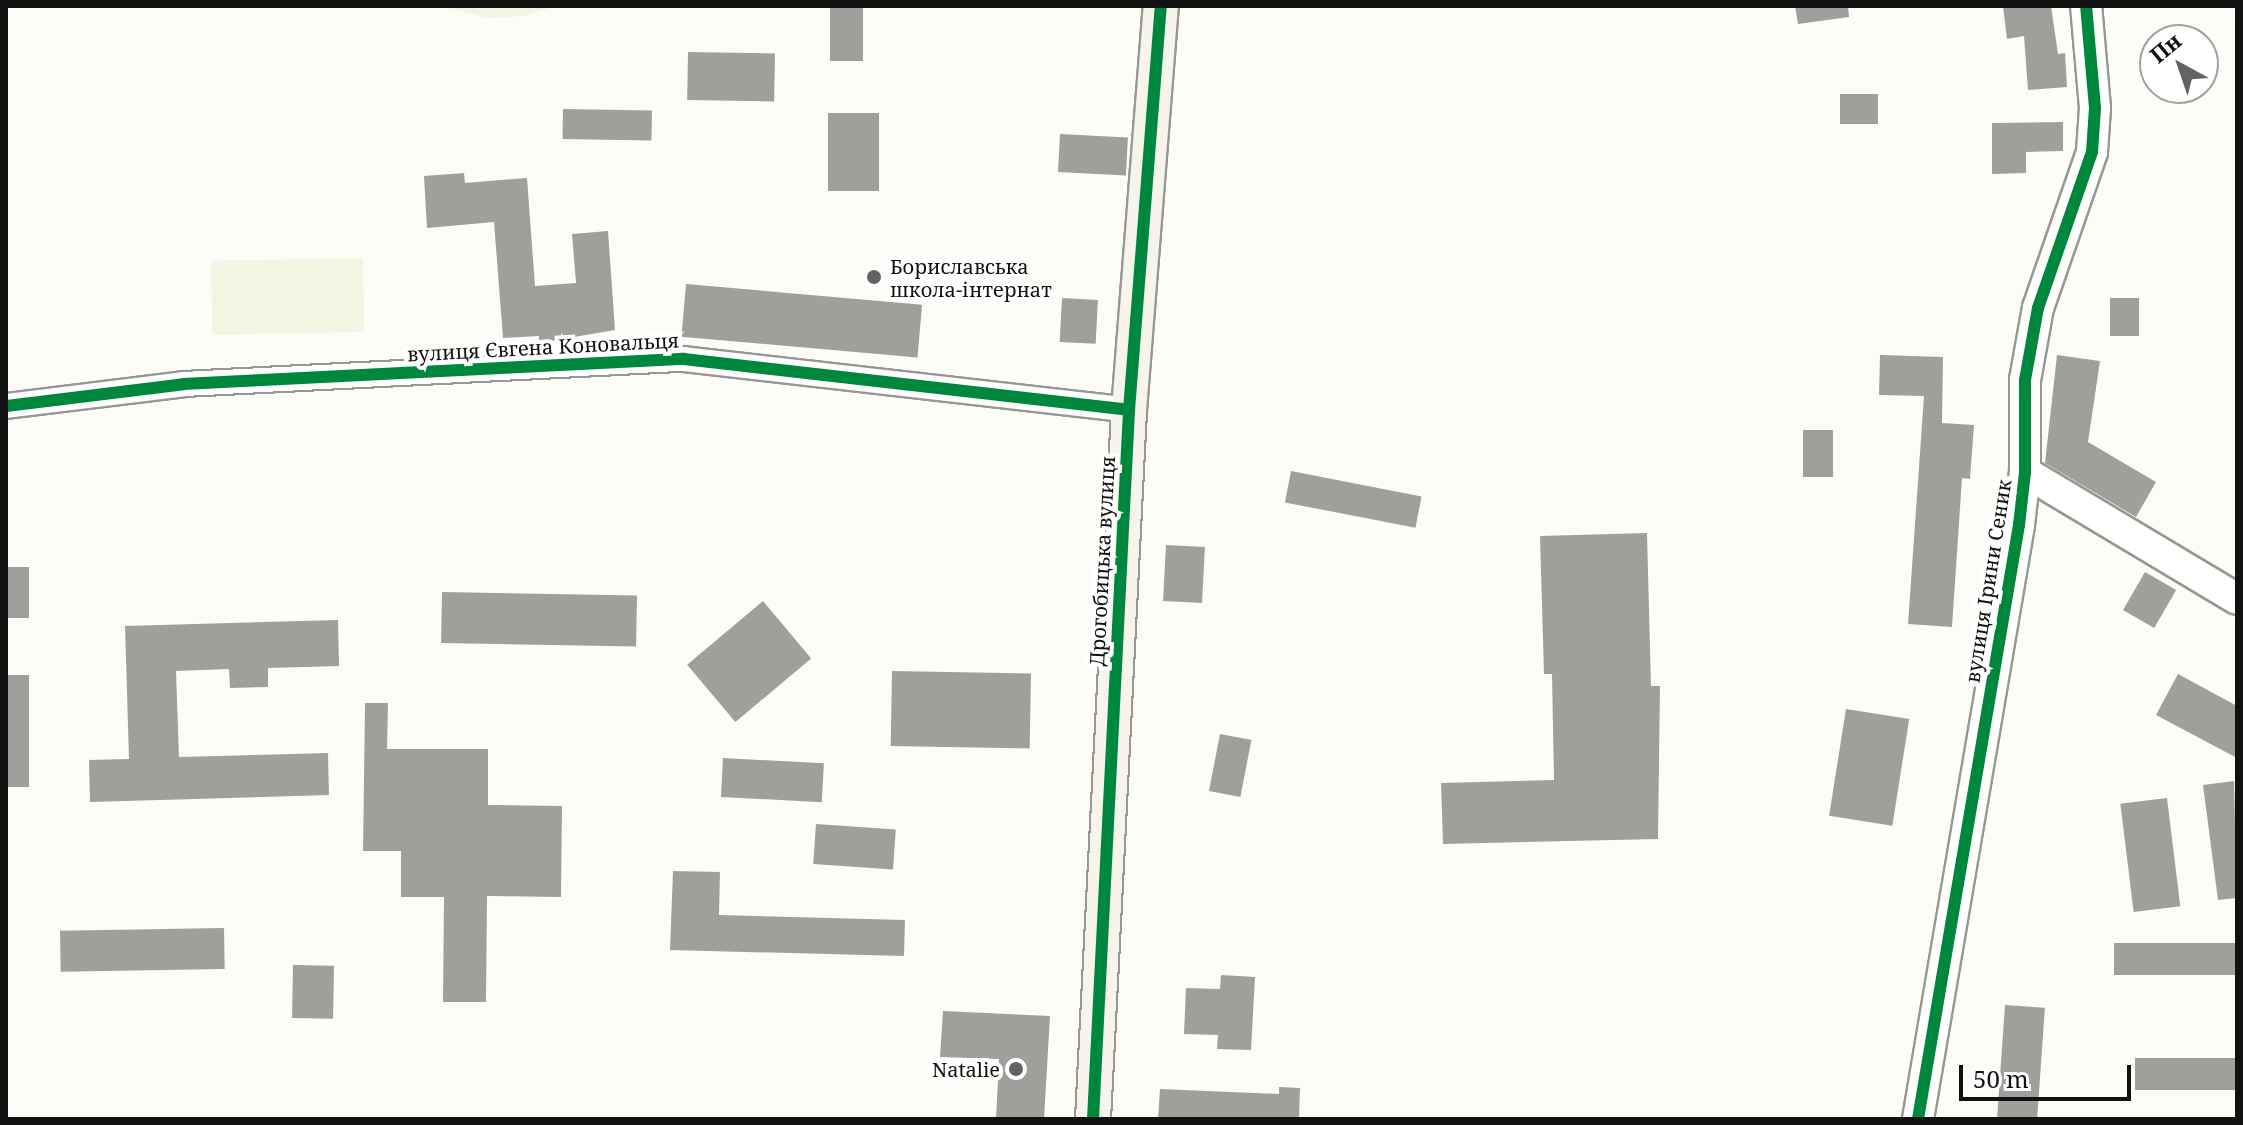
<!DOCTYPE html>
<meta charset="utf-8">
<style>
body{margin:0}
#map{position:relative;width:2243px;height:1125px;overflow:hidden;background:#fdfcf7;font-family:"Noto Serif",serif}
div>[style]{position:absolute}
.pitch>*{inset:0;background:#f0f6e1;transform-origin:0 0}
.building>*{inset:0;background:#a19f9c;transform-origin:0 0}
.roads{filter:drop-shadow(2px 0 #979795) drop-shadow(-2px 0 #979795) drop-shadow(0 2px #979795) drop-shadow(0 -2px #979795)}
.minor>*{height:24px;margin:-12px;padding:0 12px;transform-origin:12px;border-radius:12px;background:#fffffe}
.tertiary>*{height:30px;margin:-15px;padding:0 15px;transform-origin:15px;border-radius:15px;background:#fffffe}
.secondary>*{height:34px;margin:-17px;padding:0 17px;transform-origin:17px;border-radius:17px;background:#f6f4eb}
.cycleway>*{height:12px;margin:-6px;padding:0 6px;transform-origin:6px;border-radius:6px;background:#00873e}
.dots>*{width:22px;height:22px;translate:-50% -50%;box-sizing:border-box;border:4px solid #fff;border-radius:50%}
span{translate:-50% -50%;white-space:nowrap;text-align:center;line-height:1.15;-webkit-text-stroke:8px #fff;paint-order:stroke}
.poi-label{font-size:20px;color:#111}
.left{translate:0 -50%;text-align:left}
.right{translate:-100% -50%;text-align:right}
.street-label{font-size:20px;color:#111}
.frame{position:absolute;inset:0;border:8px solid #111;pointer-events:none}
.north{position:absolute;left:2139px;top:24px;width:80px;height:80px;box-sizing:border-box;background:#fff;border:2px solid #a0a0a0;border-radius:50%;rotate:320deg;font-size:22px;font-weight:700;line-height:32px;text-align:center;color:#111}
.north::after{content:'';display:block;margin:auto;width:28px;height:36px;background:#646362;clip-path:polygon(50% 0,100% 100%,50% 72%,0 100%)}
.scale{position:absolute;left:1959px;top:1065px;width:172px;height:36px;box-sizing:border-box;border:4px solid #111;border-top:0;padding-left:10px;font-size:24px;line-height:28px;white-space:nowrap;color:#111;-webkit-text-stroke:6px #fff;paint-order:stroke}
</style>
<div id="map">
<div class="pitch">
<div style="clip-path:polygon(443px 6px,557px 6px,524px 16px,487px 18px)"></div>
<div style="left:363px;top:258px;width:74px;height:152px;rotate:89deg"></div>
</div>
<div class="building">
<div style="left:830px;top:6px;width:33px;height:55px"></div>
<div style="clip-path:polygon(1795px 6px,1848px 6px,1849px 17px,1798px 24px)"></div>
<div style="clip-path:polygon(2003px 6px,2051px 6px,2058px 54px,2065px 53px,2067px 87px,2028px 90px,2024px 36px,2007px 39px)"></div>
<div style="left:688px;top:52px;width:87px;height:48px;rotate:1deg"></div>
<div style="left:1840px;top:94px;width:38px;height:30px"></div>
<div style="left:563px;top:109px;width:89px;height:30px;rotate:1deg"></div>
<div style="left:828px;top:113px;width:51px;height:78px"></div>
<div style="clip-path:polygon(2063px 122px,2063px 151px,2026px 152px,2026px 173px,1992px 174px,1992px 123px)"></div>
<div style="left:1060px;top:134px;width:68px;height:38px;rotate:3deg"></div>
<div style="clip-path:polygon(464px 173px,465px 183px,527px 178px,535px 286px,576px 283px,572px 234px,608px 231px,615px 330px,539px 343px,539px 336px,503px 338px,494px 222px,427px 228px,424px 176px)"></div>
<div style="left:686px;top:284px;width:237px;height:53px;rotate:5deg"></div>
<div style="left:1062px;top:298px;width:36px;height:44px;rotate:3deg"></div>
<div style="left:2110px;top:298px;width:29px;height:38px"></div>
<div style="clip-path:polygon(1880px 355px,1943px 357px,1942px 423px,1974px 425px,1970px 479px,1962px 478px,1952px 627px,1908px 624px,1924px 396px,1879px 395px)"></div>
<div style="clip-path:polygon(2057px 355px,2100px 361px,2088px 442px,2156px 482px,2136px 517px,2045px 463px)"></div>
<div style="left:1803px;top:430px;width:30px;height:47px"></div>
<div style="left:1291px;top:471px;width:133px;height:32px;rotate:11deg"></div>
<div style="clip-path:polygon(1647px 533px,1651px 686px,1660px 686px,1658px 839px,1443px 844px,1441px 783px,1554px 780px,1552px 674px,1544px 674px,1540px 536px)"></div>
<div style="left:1166px;top:545px;width:39px;height:56px;rotate:3deg"></div>
<div style="left:6px;top:567px;width:23px;height:51px"></div>
<div style="left:2145px;top:572px;width:36px;height:44px;rotate:30deg"></div>
<div style="left:442px;top:592px;width:195px;height:51px;rotate:1deg"></div>
<div style="left:763px;top:601px;width:75px;height:99px;rotate:50deg"></div>
<div style="clip-path:polygon(338px 620px,339px 666px,268px 668px,268px 687px,230px 688px,229px 669px,176px 671px,179px 757px,328px 753px,329px 795px,90px 802px,89px 760px,129px 759px,125px 626px)"></div>
<div style="left:892px;top:671px;width:139px;height:75px;rotate:1deg"></div>
<div style="clip-path:polygon(2178px 674px,2237px 706px,2237px 758px,2156px 715px)"></div>
<div style="left:6px;top:675px;width:23px;height:112px"></div>
<div style="clip-path:polygon(365px 703px,388px 703px,387px 749px,488px 749px,488px 805px,562px 806px,561px 897px,487px 896px,486px 1002px,443px 1002px,444px 897px,401px 897px,401px 851px,363px 851px)"></div>
<div style="left:1846px;top:709px;width:64px;height:108px;rotate:9deg"></div>
<div style="left:1220px;top:734px;width:32px;height:58px;rotate:11deg"></div>
<div style="left:723px;top:758px;width:101px;height:39px;rotate:3deg"></div>
<div style="clip-path:polygon(2234px 781px,2237px 898px,2218px 900px,2203px 785px)"></div>
<div style="left:2167px;top:798px;width:109px;height:47px;rotate:83deg"></div>
<div style="left:816px;top:824px;width:80px;height:40px;rotate:4deg"></div>
<div style="clip-path:polygon(673px 871px,720px 872px,719px 915px,905px 920px,904px 956px,670px 950px)"></div>
<div style="left:224px;top:928px;width:41px;height:164px;rotate:89deg"></div>
<div style="left:2237px;top:943px;width:32px;height:123px;rotate:90deg"></div>
<div style="left:293px;top:965px;width:41px;height:53px;rotate:1deg"></div>
<div style="clip-path:polygon(1221px 975px,1255px 977px,1251px 1050px,1217px 1049px,1218px 1035px,1184px 1034px,1186px 988px,1220px 989px)"></div>
<div style="left:2005px;top:1005px;width:40px;height:114px;rotate:4deg"></div>
<div style="clip-path:polygon(943px 1011px,1050px 1016px,1044px 1119px,996px 1119px,999px 1059px,940px 1057px)"></div>
<div style="left:2237px;top:1058px;width:32px;height:102px;rotate:90deg"></div>
<div style="clip-path:polygon(1279px 1087px,1300px 1088px,1299px 1117px,1158px 1119px,1160px 1089px,1279px 1094px)"></div>
</div>
<div class="roads">
<div class="minor">
<div style="left:6px;top:406px;width:179px;rotate:-7deg"></div>
<div style="left:184px;top:384px;width:500px;rotate:-2.9deg"></div>
<div style="left:683px;top:359px;width:449px;rotate:6.5deg"></div>
</div>
<div class="tertiary">
<div style="left:2025px;top:472px;width:247px;rotate:30.9deg"></div>
<div style="left:1918px;top:1119px;width:603px;rotate:-80.35deg"></div>
<div style="left:2019px;top:525px;width:53px;rotate:-83.5deg"></div>
<div style="left:2025px;top:472px;width:92px;rotate:-90deg"></div>
<div style="left:2025px;top:380px;width:73px;rotate:-79.8deg"></div>
<div style="left:2038px;top:308px;width:165px;rotate:-70.9deg"></div>
<div style="left:2092px;top:152px;width:44px;rotate:-86.1deg"></div>
<div style="left:2095px;top:108px;width:102px;rotate:-95deg"></div>
</div>
<div class="secondary">
<div style="left:1093px;top:1119px;width:710px;rotate:-87.09deg"></div>
<div style="left:1129px;top:410px;width:405px;rotate:-85.5deg"></div>
</div>
</div>
<div class="cycleway">
<div style="left:6px;top:406px;width:179px;rotate:-7deg"></div>
<div style="left:184px;top:384px;width:500px;rotate:-2.9deg"></div>
<div style="left:683px;top:359px;width:449px;rotate:6.5deg"></div>
<div style="left:1093px;top:1119px;width:710px;rotate:-87.09deg"></div>
<div style="left:1129px;top:410px;width:405px;rotate:-85.5deg"></div>
<div style="left:1918px;top:1119px;width:603px;rotate:-80.35deg"></div>
<div style="left:2019px;top:525px;width:53px;rotate:-83.5deg"></div>
<div style="left:2025px;top:472px;width:92px;rotate:-90deg"></div>
<div style="left:2025px;top:380px;width:73px;rotate:-79.8deg"></div>
<div style="left:2038px;top:308px;width:165px;rotate:-70.9deg"></div>
<div style="left:2092px;top:152px;width:44px;rotate:-86.1deg"></div>
<div style="left:2095px;top:108px;width:102px;rotate:-95deg"></div>
</div>
<div class="dots">
<div style="left:874px;top:277px;background:#646362"></div>
<div style="left:1016px;top:1069px;background:#646362"></div>
</div>
<div class="poi-label">
<span class="left" style="left:890px;top:278px">Бориславська<br>школа-інтернат</span>
<span class="right" style="left:1000px;top:1069px">Natalie</span>
</div>
<div class="street-label">
<span style="left:543px;top:347px;rotate:-3deg">вулиця Євгена Коновальця</span>
<span style="left:1102px;top:561px;rotate:-87deg">Дрогобицька вулиця</span>
<span style="left:1988px;top:581px;rotate:-81deg">вулиця Ірини Сеник</span>
</div>
<div class="frame"></div>
<div class="north">Пн</div>
<div class="scale">50 m</div>
</div>
